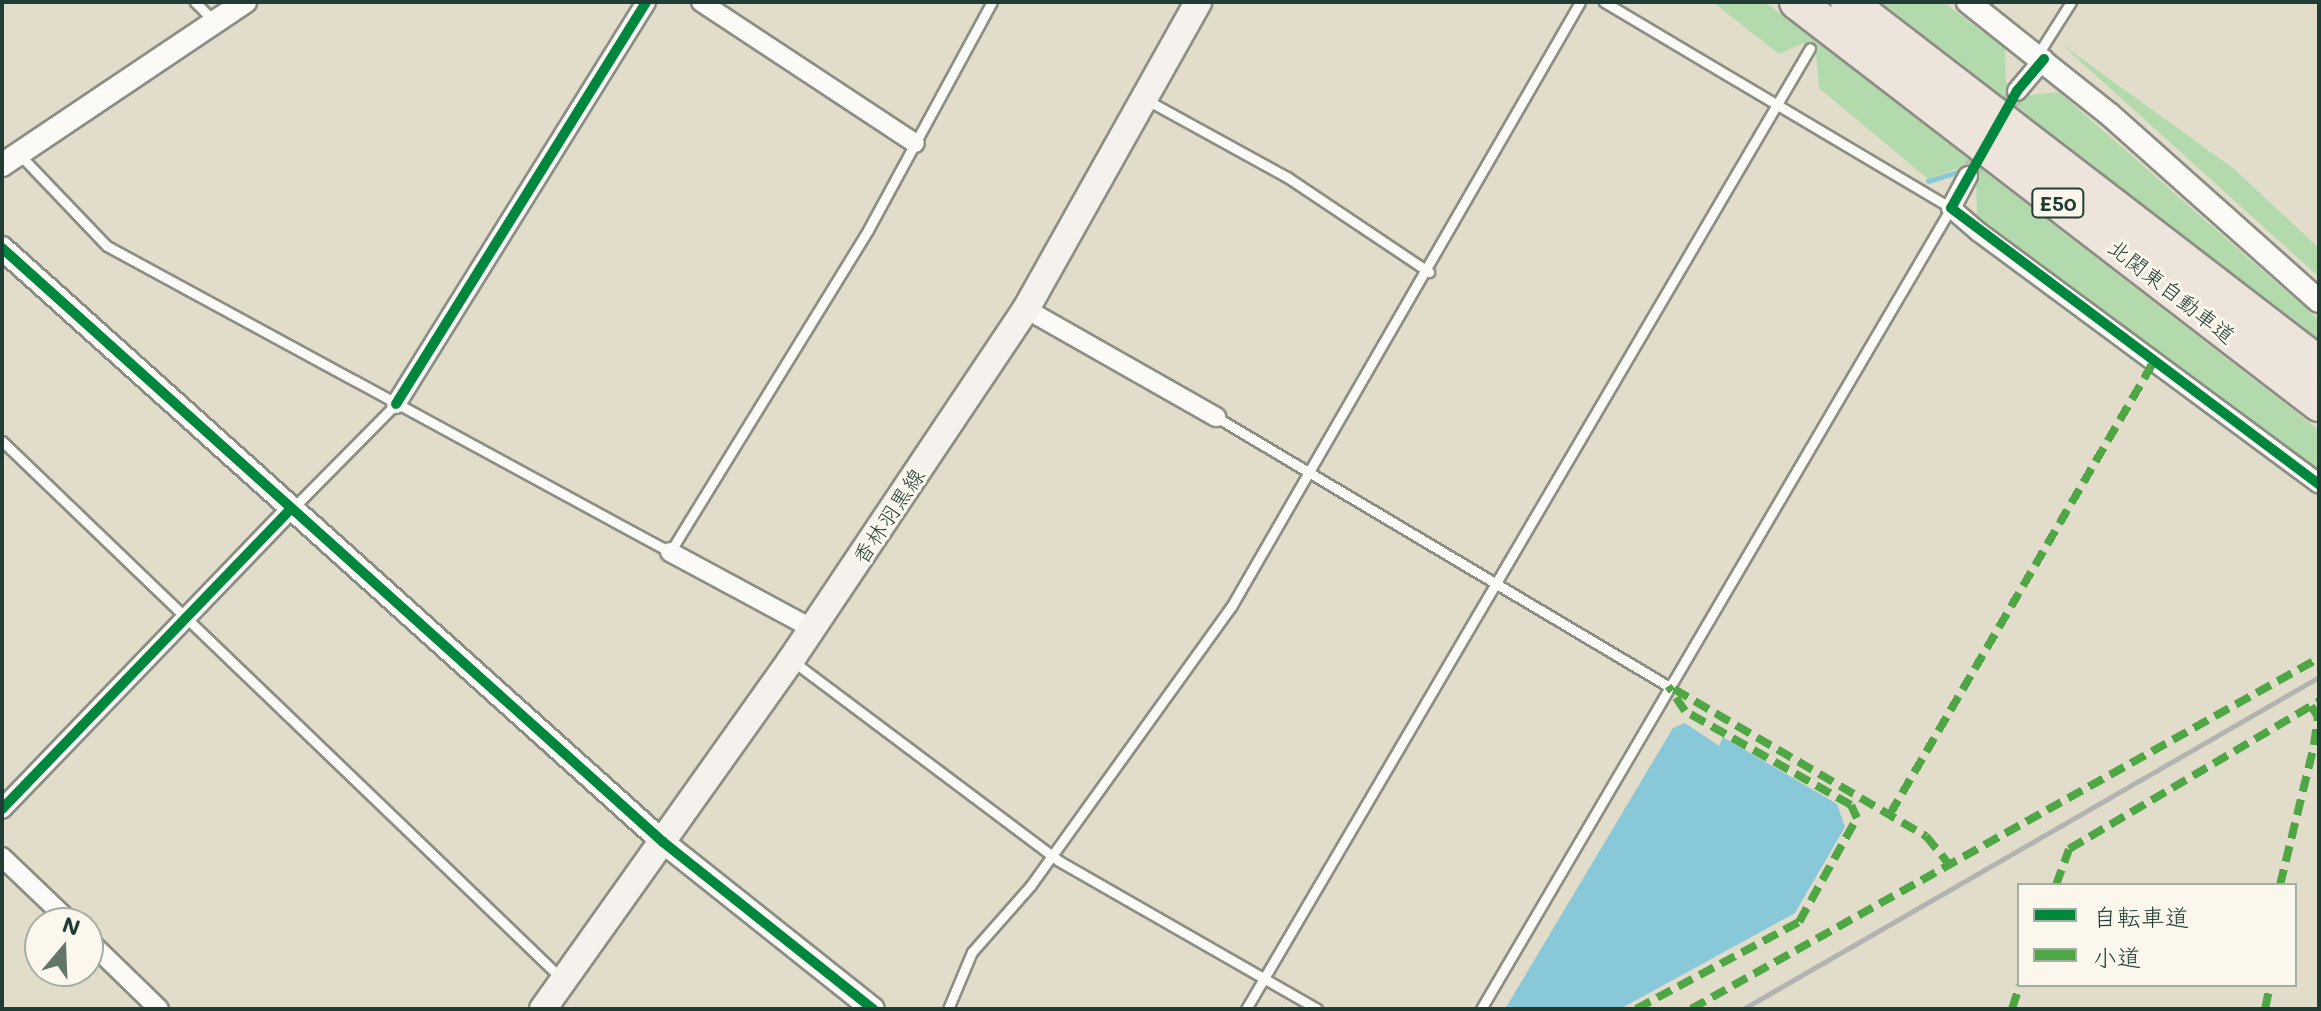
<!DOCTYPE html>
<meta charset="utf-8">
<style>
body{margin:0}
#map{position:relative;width:2321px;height:1011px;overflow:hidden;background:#e2ddcb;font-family:Mali,"Klee One",sans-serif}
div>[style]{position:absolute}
.green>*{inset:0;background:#b2daad}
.water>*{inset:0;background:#88c8d9}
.stream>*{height:5px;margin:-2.5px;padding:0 2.5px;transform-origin:2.5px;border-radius:2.5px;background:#88c8d9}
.minor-tunnel>*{height:18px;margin-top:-9px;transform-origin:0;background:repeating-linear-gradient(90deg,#bbbdad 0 18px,transparent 0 27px)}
.roads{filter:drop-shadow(2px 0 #8c8e84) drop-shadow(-2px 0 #8c8e84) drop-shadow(0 2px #8c8e84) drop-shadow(0 -2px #8c8e84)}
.service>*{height:9px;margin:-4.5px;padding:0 4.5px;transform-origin:4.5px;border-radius:4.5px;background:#fbfaf7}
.minor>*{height:18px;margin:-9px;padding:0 9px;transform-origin:9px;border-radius:9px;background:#fbfaf7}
.tertiary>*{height:22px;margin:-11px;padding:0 11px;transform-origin:11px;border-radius:11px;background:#fbfaf7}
.secondary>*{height:26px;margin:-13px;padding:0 13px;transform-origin:13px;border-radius:13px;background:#f5f1ed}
.motorway>*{height:34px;margin:-17px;padding:0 17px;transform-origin:17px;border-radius:17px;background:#ede5dc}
.rail>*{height:5px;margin:-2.5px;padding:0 2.5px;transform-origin:2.5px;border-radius:2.5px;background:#b2b4b1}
.quiet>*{height:8px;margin-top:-4px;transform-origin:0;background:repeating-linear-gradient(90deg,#4fa644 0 16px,transparent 0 24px)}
.cycleway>*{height:10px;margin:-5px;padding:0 5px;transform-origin:5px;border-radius:5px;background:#00873e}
span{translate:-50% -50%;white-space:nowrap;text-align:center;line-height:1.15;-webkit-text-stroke:6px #fbf7ec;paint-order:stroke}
.shield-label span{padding:2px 6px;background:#fbf7ec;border:2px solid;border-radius:6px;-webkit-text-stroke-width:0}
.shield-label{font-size:20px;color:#1f3d34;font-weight:700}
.street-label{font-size:22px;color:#1f3d34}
.frame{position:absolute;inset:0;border:4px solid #1f3d34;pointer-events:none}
.legend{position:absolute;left:2017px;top:883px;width:280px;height:104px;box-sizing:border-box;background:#fbf7ec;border:2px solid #a3ada2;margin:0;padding:10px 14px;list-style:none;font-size:24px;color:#1f3d34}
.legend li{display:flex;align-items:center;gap:16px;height:40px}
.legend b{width:40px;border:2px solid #a3ada2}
.north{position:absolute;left:24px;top:907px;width:80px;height:80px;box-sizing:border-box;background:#fbf7ec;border:2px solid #a3ada2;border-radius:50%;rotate:19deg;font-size:22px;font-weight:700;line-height:32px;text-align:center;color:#1f3d34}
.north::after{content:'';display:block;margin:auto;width:28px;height:36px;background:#637569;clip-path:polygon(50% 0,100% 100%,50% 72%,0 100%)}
</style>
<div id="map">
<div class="green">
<div style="clip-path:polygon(1713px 2px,1765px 2px,2319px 430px,2319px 471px,1977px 219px,1976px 182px,1956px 169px,1928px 179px,1819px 88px,1816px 53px,1804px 43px,1779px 54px)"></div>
<div style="clip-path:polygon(1881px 2px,1943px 2px,2005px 48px,2006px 83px,2024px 96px,2059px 92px,2319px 320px,2319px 341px)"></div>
<div style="clip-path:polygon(2060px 43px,2234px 169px,2319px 248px,2319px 277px)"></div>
</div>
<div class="water">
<div style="clip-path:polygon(1685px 723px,1719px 746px,1723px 737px,1837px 804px,1845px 827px,1795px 913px,1620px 1009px,1505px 1009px,1673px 728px)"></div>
</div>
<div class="stream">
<div style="left:1928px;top:181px;width:31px;rotate:-17deg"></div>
</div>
<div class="minor-tunnel">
<div style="left:1968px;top:176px;width:98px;rotate:-60deg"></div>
</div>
<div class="roads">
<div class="service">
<div style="left:195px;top:2px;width:28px;rotate:45deg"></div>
<div style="left:2038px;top:54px;width:62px;rotate:-57.6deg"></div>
<div style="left:1145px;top:99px;width:162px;rotate:28.8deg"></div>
<div style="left:1287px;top:177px;width:171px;rotate:33.8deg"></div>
<div style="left:19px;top:154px;width:127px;rotate:46.3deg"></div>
<div style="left:107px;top:246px;width:641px;rotate:28.52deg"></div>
<div style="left:670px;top:552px;width:378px;rotate:-58.4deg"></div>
<div style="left:868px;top:230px;width:260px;rotate:-61.5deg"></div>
<div style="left:1216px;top:417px;width:526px;rotate:30.76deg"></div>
<div style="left:2px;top:441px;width:775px;rotate:43.85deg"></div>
<div style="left:294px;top:507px;width:145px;rotate:-45.3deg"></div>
<div style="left:794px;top:662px;width:331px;rotate:36.9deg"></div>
<div style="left:1059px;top:861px;width:297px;rotate:29.8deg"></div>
<div style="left:948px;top:1009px;width:62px;rotate:-67.2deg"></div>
<div style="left:972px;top:952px;width:89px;rotate:-48.6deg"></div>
<div style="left:1031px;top:885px;width:342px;rotate:-54.3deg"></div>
<div style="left:1231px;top:607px;width:698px;rotate:-60.02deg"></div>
<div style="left:1246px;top:1009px;width:1114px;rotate:-59.59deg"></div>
<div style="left:1481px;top:1009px;width:929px;rotate:-59.6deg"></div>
<div style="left:1951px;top:208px;width:404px;rotate:-149.3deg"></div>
</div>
<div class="minor">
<div style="left:701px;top:2px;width:256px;rotate:33.4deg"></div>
<div style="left:2017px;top:91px;width:42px;rotate:-49.8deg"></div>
<div style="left:1968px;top:176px;width:36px;rotate:118deg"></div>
<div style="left:1951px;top:208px;width:37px;rotate:41deg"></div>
<div style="left:1979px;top:232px;width:423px;rotate:36.5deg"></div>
<div style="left:1026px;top:309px;width:219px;rotate:29.6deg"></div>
<div style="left:396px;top:404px;width:473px;rotate:-58.1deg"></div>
<div style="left:670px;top:552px;width:162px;rotate:28.3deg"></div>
<div style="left:2px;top:809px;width:417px;rotate:-46.1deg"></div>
<div style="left:2px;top:857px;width:95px;rotate:43.7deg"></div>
<div style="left:88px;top:940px;width:99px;rotate:44.2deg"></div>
</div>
<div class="tertiary">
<div style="left:1968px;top:2px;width:180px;rotate:38.5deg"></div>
<div style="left:2109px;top:114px;width:281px;rotate:41.7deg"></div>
<div style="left:2px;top:165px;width:293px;rotate:-33.9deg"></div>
<div style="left:2px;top:248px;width:889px;rotate:41.94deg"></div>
<div style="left:663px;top:842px;width:268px;rotate:38.5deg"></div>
</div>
<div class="secondary">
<div style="left:543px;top:1009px;width:428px;rotate:-54.6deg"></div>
<div style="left:791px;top:660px;width:422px;rotate:-56.2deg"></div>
<div style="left:1026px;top:309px;width:352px;rotate:-60.7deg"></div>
</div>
<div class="motorway">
<div style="left:1797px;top:2px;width:659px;rotate:37.6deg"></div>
<div style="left:1848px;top:2px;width:594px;rotate:37.55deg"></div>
</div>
</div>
<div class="rail">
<div style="left:1743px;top:1009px;width:665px;rotate:-29.96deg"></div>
</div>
<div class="quiet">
<div style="left:1674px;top:689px;width:292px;rotate:30.3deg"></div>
<div style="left:1926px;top:836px;width:40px;rotate:51deg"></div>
<div style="left:1890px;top:814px;width:522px;rotate:-59.75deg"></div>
<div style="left:2056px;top:885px;width:38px;rotate:-70deg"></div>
<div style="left:2069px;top:849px;width:291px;rotate:-30.6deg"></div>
<div style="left:2280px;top:885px;width:144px;rotate:-76.3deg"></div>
<div style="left:2314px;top:745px;width:28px;rotate:-82deg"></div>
<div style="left:2318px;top:717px;width:13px;rotate:-122deg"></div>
<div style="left:1636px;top:1009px;width:185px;rotate:-28.1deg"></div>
<div style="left:1799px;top:922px;width:119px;rotate:-60.9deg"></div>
<div style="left:1857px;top:818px;width:14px;rotate:-115deg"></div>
<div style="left:1851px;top:805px;width:191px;rotate:-150.5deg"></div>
<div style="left:1685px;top:711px;width:30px;rotate:-124deg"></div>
<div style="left:1691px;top:1009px;width:719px;rotate:-29.2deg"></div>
<div style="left:2012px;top:1009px;width:25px;rotate:-72deg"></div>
<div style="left:2265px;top:1009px;width:25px;rotate:-78deg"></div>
</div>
<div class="cycleway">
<div style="left:2044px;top:59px;width:42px;rotate:130.2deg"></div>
<div style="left:2017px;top:91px;width:134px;rotate:119.4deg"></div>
<div style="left:1951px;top:208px;width:460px;rotate:36.9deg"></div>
<div style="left:2px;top:248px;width:889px;rotate:41.94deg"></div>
<div style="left:663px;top:842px;width:268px;rotate:38.5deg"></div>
<div style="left:396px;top:404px;width:473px;rotate:-58.1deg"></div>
<div style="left:2px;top:809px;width:417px;rotate:-46.1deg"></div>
</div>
<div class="shield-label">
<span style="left:2058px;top:203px">E50</span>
</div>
<div class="street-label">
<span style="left:2172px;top:291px;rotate:38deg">北関東自動車道</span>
<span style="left:888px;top:516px;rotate:-56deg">香林羽黒線</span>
</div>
<div class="frame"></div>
<ul class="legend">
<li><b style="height:10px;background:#00873e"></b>自転車道</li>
<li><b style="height:10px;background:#4fa644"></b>小道</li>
</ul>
<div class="north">N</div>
</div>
